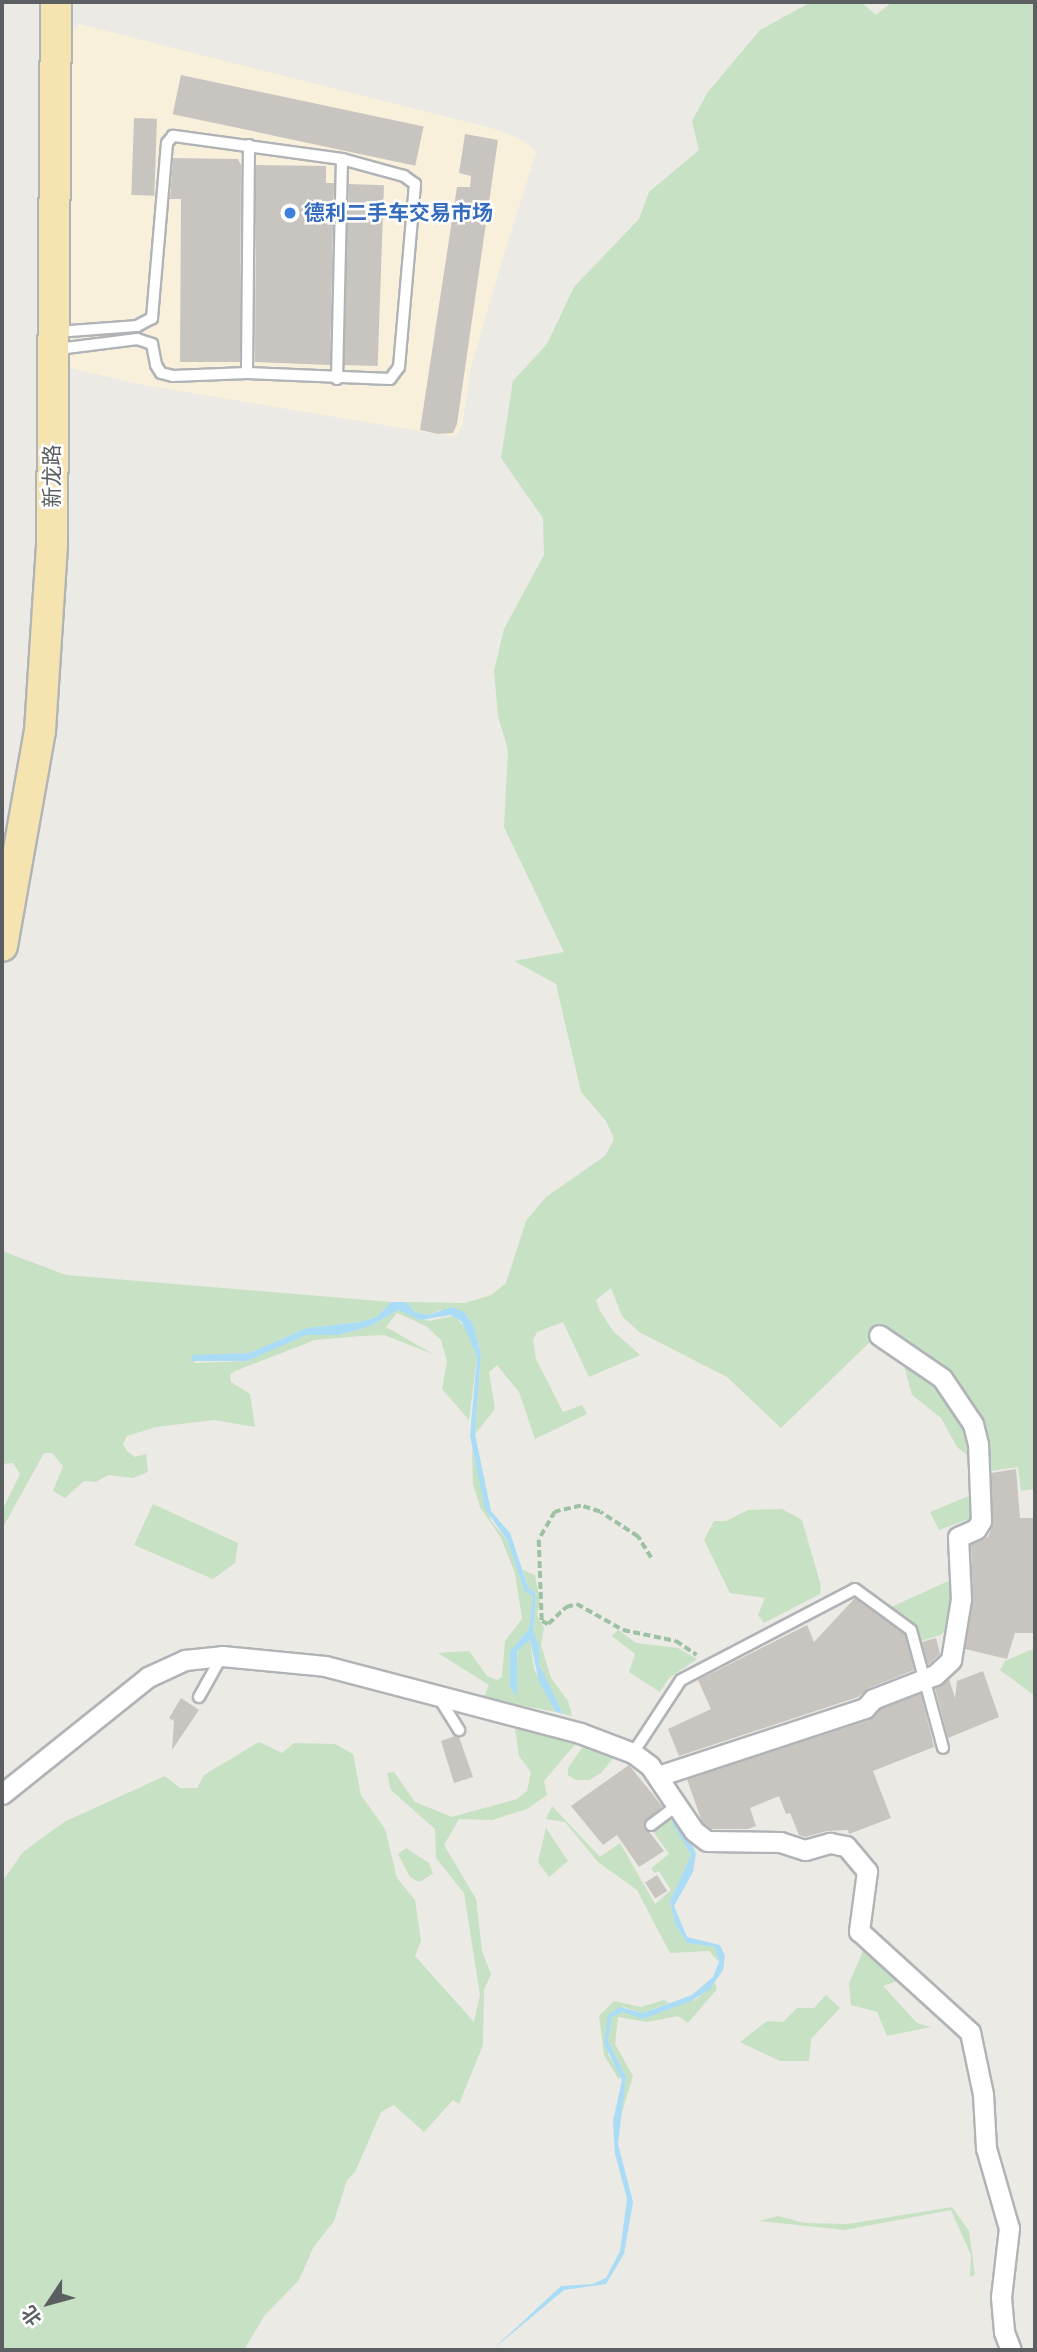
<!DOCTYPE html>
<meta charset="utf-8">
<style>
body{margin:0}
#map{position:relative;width:1037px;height:2352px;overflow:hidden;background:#eceae4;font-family:Poppins,"Noto Sans SC",sans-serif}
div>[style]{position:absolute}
.commercial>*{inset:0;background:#f9f0db}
.green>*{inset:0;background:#c6e1c3}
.water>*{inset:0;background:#abdcf5}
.building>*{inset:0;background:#c8c5c0;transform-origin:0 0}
.path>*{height:3.5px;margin-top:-1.75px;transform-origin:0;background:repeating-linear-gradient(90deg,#9dc1a3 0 7px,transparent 0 10.5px)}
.roads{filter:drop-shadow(2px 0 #b1b4b7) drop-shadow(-2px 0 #b1b4b7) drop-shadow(0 2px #b1b4b7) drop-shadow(0 -2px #b1b4b7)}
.lane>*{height:10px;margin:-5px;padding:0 5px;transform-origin:5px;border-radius:5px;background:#fff}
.street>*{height:19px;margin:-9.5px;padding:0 9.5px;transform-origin:9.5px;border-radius:9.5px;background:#fff}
.primary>*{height:30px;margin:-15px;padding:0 15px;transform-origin:15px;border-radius:15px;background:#f5e3b0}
.dots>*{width:19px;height:19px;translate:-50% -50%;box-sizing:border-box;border:4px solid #fff;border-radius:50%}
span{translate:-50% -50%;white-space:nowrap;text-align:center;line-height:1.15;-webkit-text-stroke:5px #fff;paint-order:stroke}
.shop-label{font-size:21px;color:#366cbe;font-weight:700}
.left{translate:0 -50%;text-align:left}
.street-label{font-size:21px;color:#5c5f62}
.frame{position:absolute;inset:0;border:4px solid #5c5f62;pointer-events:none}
.north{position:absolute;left:14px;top:2268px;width:70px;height:70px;-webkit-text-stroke:5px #fff;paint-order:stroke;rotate:234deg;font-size:19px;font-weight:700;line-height:28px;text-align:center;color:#5c5f62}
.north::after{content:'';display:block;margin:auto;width:24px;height:32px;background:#5c5f62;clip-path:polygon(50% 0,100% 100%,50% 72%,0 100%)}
</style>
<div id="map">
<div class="commercial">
<div style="clip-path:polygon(79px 24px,498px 130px,522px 140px,536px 152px,498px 274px,471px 367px,462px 427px,455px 437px,138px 384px,66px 367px,67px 36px)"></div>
</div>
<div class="green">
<div style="clip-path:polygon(811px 2px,861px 2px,876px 15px,892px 2px,1035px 2px,1035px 1489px,1021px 1491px,1018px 1467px,985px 1472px,979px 1424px,877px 1330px,870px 1331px,872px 1340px,781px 1428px,727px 1377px,639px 1332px,622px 1316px,611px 1288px,596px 1300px,600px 1311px,613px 1331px,640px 1355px,589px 1377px,563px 1322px,537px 1332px,533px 1340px,536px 1359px,563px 1412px,582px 1405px,587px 1414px,535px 1439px,519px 1392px,497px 1365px,489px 1372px,495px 1409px,475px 1434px,481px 1354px,473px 1324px,464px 1312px,440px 1310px,428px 1315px,415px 1312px,406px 1302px,465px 1303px,491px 1295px,506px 1283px,526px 1221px,546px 1197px,605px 1156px,614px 1139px,606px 1121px,581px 1092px,556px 984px,514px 961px,564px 952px,504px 827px,508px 750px,498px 716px,494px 671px,504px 629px,544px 555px,543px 518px,501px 458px,513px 381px,547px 344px,574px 287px,639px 219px,649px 192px,699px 150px,692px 121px,708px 92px,760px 30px)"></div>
<div style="clip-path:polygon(2px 1251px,66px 1275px,391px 1302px,377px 1317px,360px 1322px,307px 1328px,249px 1353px,198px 1356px,194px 1363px,247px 1361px,305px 1335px,339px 1335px,370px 1326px,398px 1310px,429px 1321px,454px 1316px,468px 1330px,477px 1356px,469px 1420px,442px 1389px,447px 1361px,441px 1340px,426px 1326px,397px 1313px,386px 1327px,433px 1354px,384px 1335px,361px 1336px,315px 1340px,235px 1371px,230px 1375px,231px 1382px,250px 1394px,255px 1427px,214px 1420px,156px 1427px,127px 1436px,123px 1444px,127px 1451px,135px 1457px,146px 1454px,148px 1472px,133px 1478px,108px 1475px,96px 1482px,84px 1481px,65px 1498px,53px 1491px,63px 1466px,52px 1453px,44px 1453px,2px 1529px,2px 1511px,20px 1474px,13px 1463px,2px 1464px)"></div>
<div style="clip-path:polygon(903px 1362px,933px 1380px,968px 1426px,972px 1459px,957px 1447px,941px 1418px,912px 1395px)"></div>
<div style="clip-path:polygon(472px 1449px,491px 1521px,507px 1540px,524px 1588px,533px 1596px,529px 1629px,510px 1651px,510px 1682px,516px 1683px,518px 1647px,530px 1640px,534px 1669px,556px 1712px,471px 1696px,485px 1695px,489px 1685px,438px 1653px,469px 1651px,487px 1676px,497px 1680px,502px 1677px,505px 1641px,522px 1619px,515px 1573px,501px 1538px,480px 1507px,473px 1484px)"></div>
<div style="clip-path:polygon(976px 1493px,974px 1517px,939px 1530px,930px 1512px)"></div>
<div style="clip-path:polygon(153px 1504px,238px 1543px,235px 1563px,213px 1579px,134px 1545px)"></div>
<div style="clip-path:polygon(782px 1509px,802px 1520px,821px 1586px,820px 1594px,764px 1623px,758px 1615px,765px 1598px,730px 1593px,704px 1540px,714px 1521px,726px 1521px,748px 1510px)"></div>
<div style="clip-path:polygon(523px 1570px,535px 1575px,540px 1602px,537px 1615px,544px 1628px,541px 1645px,551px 1678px,568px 1701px,572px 1716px,563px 1714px,540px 1669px,533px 1631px,536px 1594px,528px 1588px)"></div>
<div style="clip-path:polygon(955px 1578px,951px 1623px,941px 1635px,917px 1642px,889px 1608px)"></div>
<div style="clip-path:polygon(618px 1630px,636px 1643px,678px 1648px,697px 1659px,669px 1678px,660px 1692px,629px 1672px,635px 1654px,612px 1636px)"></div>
<div style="clip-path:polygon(1035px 1648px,1035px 1696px,1000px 1670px,1005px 1661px)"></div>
<div style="clip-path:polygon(515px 1728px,577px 1742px,544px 1781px,547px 1795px,527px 1809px,492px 1820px,459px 1819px,444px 1845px,476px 1899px,482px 1951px,491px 1974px,484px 1990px,483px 2045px,459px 2104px,453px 2100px,424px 2132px,394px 2105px,381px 2112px,355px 2172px,347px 2180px,334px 2221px,313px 2248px,299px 2280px,265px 2315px,244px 2350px,2px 2350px,2px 1882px,23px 1852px,64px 1822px,165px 1776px,180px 1788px,197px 1788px,204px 1775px,259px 1742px,282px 1753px,294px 1743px,335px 1744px,353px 1754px,361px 1795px,385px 1829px,397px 1878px,415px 1900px,421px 1941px,415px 1956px,474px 2022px,480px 1995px,464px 1893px,436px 1858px,435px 1829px,391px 1790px,387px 1773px,394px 1772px,415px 1802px,452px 1817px,517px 1799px,527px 1791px,531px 1772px,519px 1756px)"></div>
<div style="clip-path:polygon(584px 1745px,615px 1756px,601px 1773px,589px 1780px,576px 1780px,568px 1775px,568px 1768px)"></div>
<div style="clip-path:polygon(552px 1806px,600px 1857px,620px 1843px,655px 1904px,671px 1890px,659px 1871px,654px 1873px,651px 1868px,669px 1854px,653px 1831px,670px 1818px,691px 1855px,670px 1901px,675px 1924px,687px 1943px,715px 1947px,719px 1962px,709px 1951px,670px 1953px,637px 1890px,598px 1862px,565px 1822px,546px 1819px)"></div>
<div style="clip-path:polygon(546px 1828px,568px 1861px,549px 1877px,538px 1862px)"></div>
<div style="clip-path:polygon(406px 1848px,429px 1863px,433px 1874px,419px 1882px,410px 1877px,398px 1854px)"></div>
<div style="clip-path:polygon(865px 1946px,903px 1979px,883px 1986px,917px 2023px,931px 2027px,887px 2036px,877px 2012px,851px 2005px,849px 1984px)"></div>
<div style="clip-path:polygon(715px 1983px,717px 1989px,688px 2023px,678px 2016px,647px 2022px,618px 2017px,615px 2044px,633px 2076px,618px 2125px,626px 2077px,608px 2041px,612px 2016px,623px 2012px,648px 2017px,698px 1998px)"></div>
<div style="clip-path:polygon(826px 1995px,840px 2008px,811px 2039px,809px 2061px,780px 2061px,740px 2042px,767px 2021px,783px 2022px,797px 2008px,814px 2008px)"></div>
<div style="clip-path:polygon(664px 2000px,669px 2003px,643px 2013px,624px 2007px,608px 2015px,608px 2055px,621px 2075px,619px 2080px,604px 2055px,599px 2016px,614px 2001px,641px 2007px)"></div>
<div style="clip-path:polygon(952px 2207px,969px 2231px,975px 2275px,970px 2277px,971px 2255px,951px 2210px,845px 2230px,759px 2221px,778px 2216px,805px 2223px,848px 2224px)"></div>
</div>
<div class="water">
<div style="clip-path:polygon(391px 1302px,406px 1302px,415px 1312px,428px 1315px,452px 1307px,464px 1312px,473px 1324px,481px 1354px,475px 1434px,491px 1511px,510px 1533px,528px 1587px,536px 1594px,533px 1631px,539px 1645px,539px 1664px,563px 1714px,556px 1712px,539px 1682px,530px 1640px,517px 1651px,517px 1697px,510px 1687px,510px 1651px,529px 1629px,533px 1596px,525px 1592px,507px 1540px,485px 1509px,470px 1436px,477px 1356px,462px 1322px,451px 1315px,420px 1320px,398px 1310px,370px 1326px,339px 1335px,306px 1335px,247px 1361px,190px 1361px,193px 1355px,249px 1353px,307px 1328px,360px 1322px,377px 1317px)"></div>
<div style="clip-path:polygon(673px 1815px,686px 1829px,696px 1854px,693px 1872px,674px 1906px,687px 1937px,720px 1945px,725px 1956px,723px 1970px,710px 1989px,691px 2001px,643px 2019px,623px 2012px,612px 2017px,608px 2041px,626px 2077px,618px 2144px,633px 2202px,624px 2254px,606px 2284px,564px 2290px,492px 2350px,561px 2286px,593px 2284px,606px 2278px,620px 2251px,627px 2199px,615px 2154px,613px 2121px,622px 2080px,604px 2044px,608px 2015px,620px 2007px,643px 2013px,692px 1995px,713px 1977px,719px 1962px,715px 1947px,687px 1943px,675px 1924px,670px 1901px,691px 1855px,672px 1823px)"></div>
</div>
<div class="building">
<div style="left:181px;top:75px;width:248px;height:40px;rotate:12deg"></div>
<div style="left:134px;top:118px;width:23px;height:77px;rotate:2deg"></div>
<div style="clip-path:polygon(465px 134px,498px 140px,457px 424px,453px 433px,438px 434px,420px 430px,457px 187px,470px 187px,471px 176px,459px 173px)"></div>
<div style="clip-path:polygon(173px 158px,238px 159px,241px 165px,240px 362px,180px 362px,181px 199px,170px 199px)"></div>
<div style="clip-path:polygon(256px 165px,326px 166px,326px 183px,334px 183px,330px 365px,255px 362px)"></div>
<div style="left:349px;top:184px;width:35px;height:181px;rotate:2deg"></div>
<div style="clip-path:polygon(1016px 1469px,1020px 1518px,1035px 1518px,1035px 1633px,1015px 1633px,1007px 1659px,965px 1649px,973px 1601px,971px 1545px,988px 1537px,992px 1527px,991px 1473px)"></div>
<div style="clip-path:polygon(855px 1598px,905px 1634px,914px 1670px,869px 1688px,858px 1697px,679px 1756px,668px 1729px,711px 1709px,698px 1680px,807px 1625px,814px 1642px)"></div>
<div style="clip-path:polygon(936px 1638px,940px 1654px,928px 1665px,922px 1642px)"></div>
<div style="clip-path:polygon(983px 1671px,999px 1717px,948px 1738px,935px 1688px,949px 1679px,955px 1698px,957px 1681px)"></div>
<div style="clip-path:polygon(921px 1694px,934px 1747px,873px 1771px,891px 1818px,849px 1834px,848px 1830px,827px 1831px,805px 1837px,799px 1835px,790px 1813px,786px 1814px,779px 1796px,750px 1808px,756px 1826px,748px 1829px,711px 1829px,702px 1822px,687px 1779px,869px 1720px,880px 1709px)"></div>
<div style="clip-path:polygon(181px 1698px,199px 1710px,172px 1750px,174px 1721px,169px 1718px)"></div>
<div style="clip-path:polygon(455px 1736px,459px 1737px,473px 1777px,454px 1783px,441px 1741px)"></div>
<div style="clip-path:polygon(629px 1765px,662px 1806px,644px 1825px,664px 1851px,639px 1867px,617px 1835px,603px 1845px,571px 1806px)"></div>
<div style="left:657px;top:1875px;width:19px;height:14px;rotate:58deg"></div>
</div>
<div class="path">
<div style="left:651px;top:1558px;width:25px;rotate:-122deg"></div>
<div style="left:638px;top:1537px;width:45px;rotate:-146.7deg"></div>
<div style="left:600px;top:1512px;width:20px;rotate:-162deg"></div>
<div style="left:581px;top:1506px;width:27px;rotate:167deg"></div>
<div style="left:555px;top:1512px;width:32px;rotate:120deg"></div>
<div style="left:539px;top:1540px;width:81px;rotate:87.9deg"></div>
<div style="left:542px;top:1621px;width:7px;rotate:27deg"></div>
<div style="left:548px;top:1624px;width:25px;rotate:-43deg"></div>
<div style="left:566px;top:1607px;width:11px;rotate:-15deg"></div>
<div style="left:577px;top:1604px;width:53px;rotate:29.5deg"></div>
<div style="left:623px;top:1630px;width:54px;rotate:11.7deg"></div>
<div style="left:676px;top:1641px;width:25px;rotate:34deg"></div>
</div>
<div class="roads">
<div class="lane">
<div style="left:58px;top:349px;width:80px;rotate:-7.2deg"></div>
<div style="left:137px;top:339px;width:16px;rotate:18deg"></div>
<div style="left:152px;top:344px;width:21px;rotate:79deg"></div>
<div style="left:156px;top:365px;width:9px;rotate:58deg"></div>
<div style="left:161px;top:373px;width:12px;rotate:14deg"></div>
<div style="left:173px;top:376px;width:74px;rotate:-2.3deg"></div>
<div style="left:247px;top:373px;width:143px;rotate:2.4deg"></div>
<div style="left:390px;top:379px;width:15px;rotate:-53deg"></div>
<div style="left:399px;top:367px;width:184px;rotate:-85deg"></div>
<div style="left:415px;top:184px;width:14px;rotate:-144deg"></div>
<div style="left:404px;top:176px;width:64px;rotate:-164.7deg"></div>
<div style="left:342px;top:159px;width:171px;rotate:-172.2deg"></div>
<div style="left:173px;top:136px;width:9px;rotate:131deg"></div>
<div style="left:167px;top:143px;width:176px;rotate:94.9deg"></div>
<div style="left:152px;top:318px;width:17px;rotate:152deg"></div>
<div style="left:137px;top:326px;width:79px;rotate:175.7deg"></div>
<div style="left:247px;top:373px;width:228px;rotate:-89.5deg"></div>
<div style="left:337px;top:379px;width:220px;rotate:-88.7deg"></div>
<div style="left:199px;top:1697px;width:47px;rotate:-60.7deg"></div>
<div style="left:439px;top:1698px;width:38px;rotate:58deg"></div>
<div style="left:633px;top:1753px;width:87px;rotate:-56.7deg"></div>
<div style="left:681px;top:1680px;width:196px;rotate:-27.6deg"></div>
<div style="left:855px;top:1589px;width:69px;rotate:36.2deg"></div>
<div style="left:911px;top:1630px;width:122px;rotate:74.8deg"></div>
<div style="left:651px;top:1825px;width:34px;rotate:-37deg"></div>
</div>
<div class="street">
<div style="left:658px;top:1776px;width:218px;rotate:-18.2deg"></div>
<div style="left:865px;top:1708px;width:12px;rotate:-48deg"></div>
<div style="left:873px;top:1699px;width:66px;rotate:-21.2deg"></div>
<div style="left:935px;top:1675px;width:22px;rotate:-43deg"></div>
<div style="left:951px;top:1660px;width:62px;rotate:-80.7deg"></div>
<div style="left:961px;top:1599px;width:62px;rotate:-92.8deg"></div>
<div style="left:958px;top:1537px;width:20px;rotate:-24deg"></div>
<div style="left:976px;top:1529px;width:9px;rotate:-58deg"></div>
<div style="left:981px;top:1521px;width:77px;rotate:-92.2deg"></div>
<div style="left:978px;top:1444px;width:21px;rotate:-104deg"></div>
<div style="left:973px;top:1424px;width:55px;rotate:-124deg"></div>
<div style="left:942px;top:1378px;width:76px;rotate:-145.7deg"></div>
<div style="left:2px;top:1794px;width:187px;rotate:-38.7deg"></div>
<div style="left:148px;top:1677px;width:41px;rotate:-24.7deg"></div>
<div style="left:185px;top:1660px;width:37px;rotate:-6deg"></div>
<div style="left:222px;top:1656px;width:103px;rotate:5.5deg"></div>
<div style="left:325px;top:1666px;width:264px;rotate:14.7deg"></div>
<div style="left:580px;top:1733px;width:57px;rotate:20.7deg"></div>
<div style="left:633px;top:1753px;width:21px;rotate:37deg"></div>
<div style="left:650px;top:1766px;width:78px;rotate:55.9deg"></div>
<div style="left:694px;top:1831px;width:16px;rotate:38deg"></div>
<div style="left:707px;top:1841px;width:73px;rotate:0.8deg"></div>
<div style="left:780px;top:1842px;width:26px;rotate:18deg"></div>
<div style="left:805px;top:1850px;width:26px;rotate:-16deg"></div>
<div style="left:830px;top:1843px;width:16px;rotate:11deg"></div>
<div style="left:846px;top:1846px;width:33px;rotate:50deg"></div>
<div style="left:867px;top:1871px;width:61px;rotate:97.6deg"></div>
<div style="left:859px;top:1931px;width:150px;rotate:42.3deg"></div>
<div style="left:970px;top:2032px;width:63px;rotate:78.2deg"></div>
<div style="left:983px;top:2094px;width:54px;rotate:86.8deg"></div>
<div style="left:986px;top:2148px;width:83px;rotate:74deg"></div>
<div style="left:1009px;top:2228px;width:69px;rotate:96.6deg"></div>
<div style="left:1001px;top:2297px;width:35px;rotate:85deg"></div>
<div style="left:1004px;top:2332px;width:19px;rotate:69deg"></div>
</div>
<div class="primary">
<div style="left:2px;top:946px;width:218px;rotate:-80deg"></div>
<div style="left:40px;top:731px;width:188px;rotate:-86.3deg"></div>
<div style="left:52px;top:543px;width:541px;rotate:-89.58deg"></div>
</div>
</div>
<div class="dots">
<div style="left:290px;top:213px;background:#3f7fe0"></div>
</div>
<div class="shop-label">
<span class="left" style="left:304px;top:213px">德利二手车交易市场</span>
</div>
<div class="street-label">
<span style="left:52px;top:476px;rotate:-90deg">新龙路</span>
</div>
<div class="frame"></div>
<div class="north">北</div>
</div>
